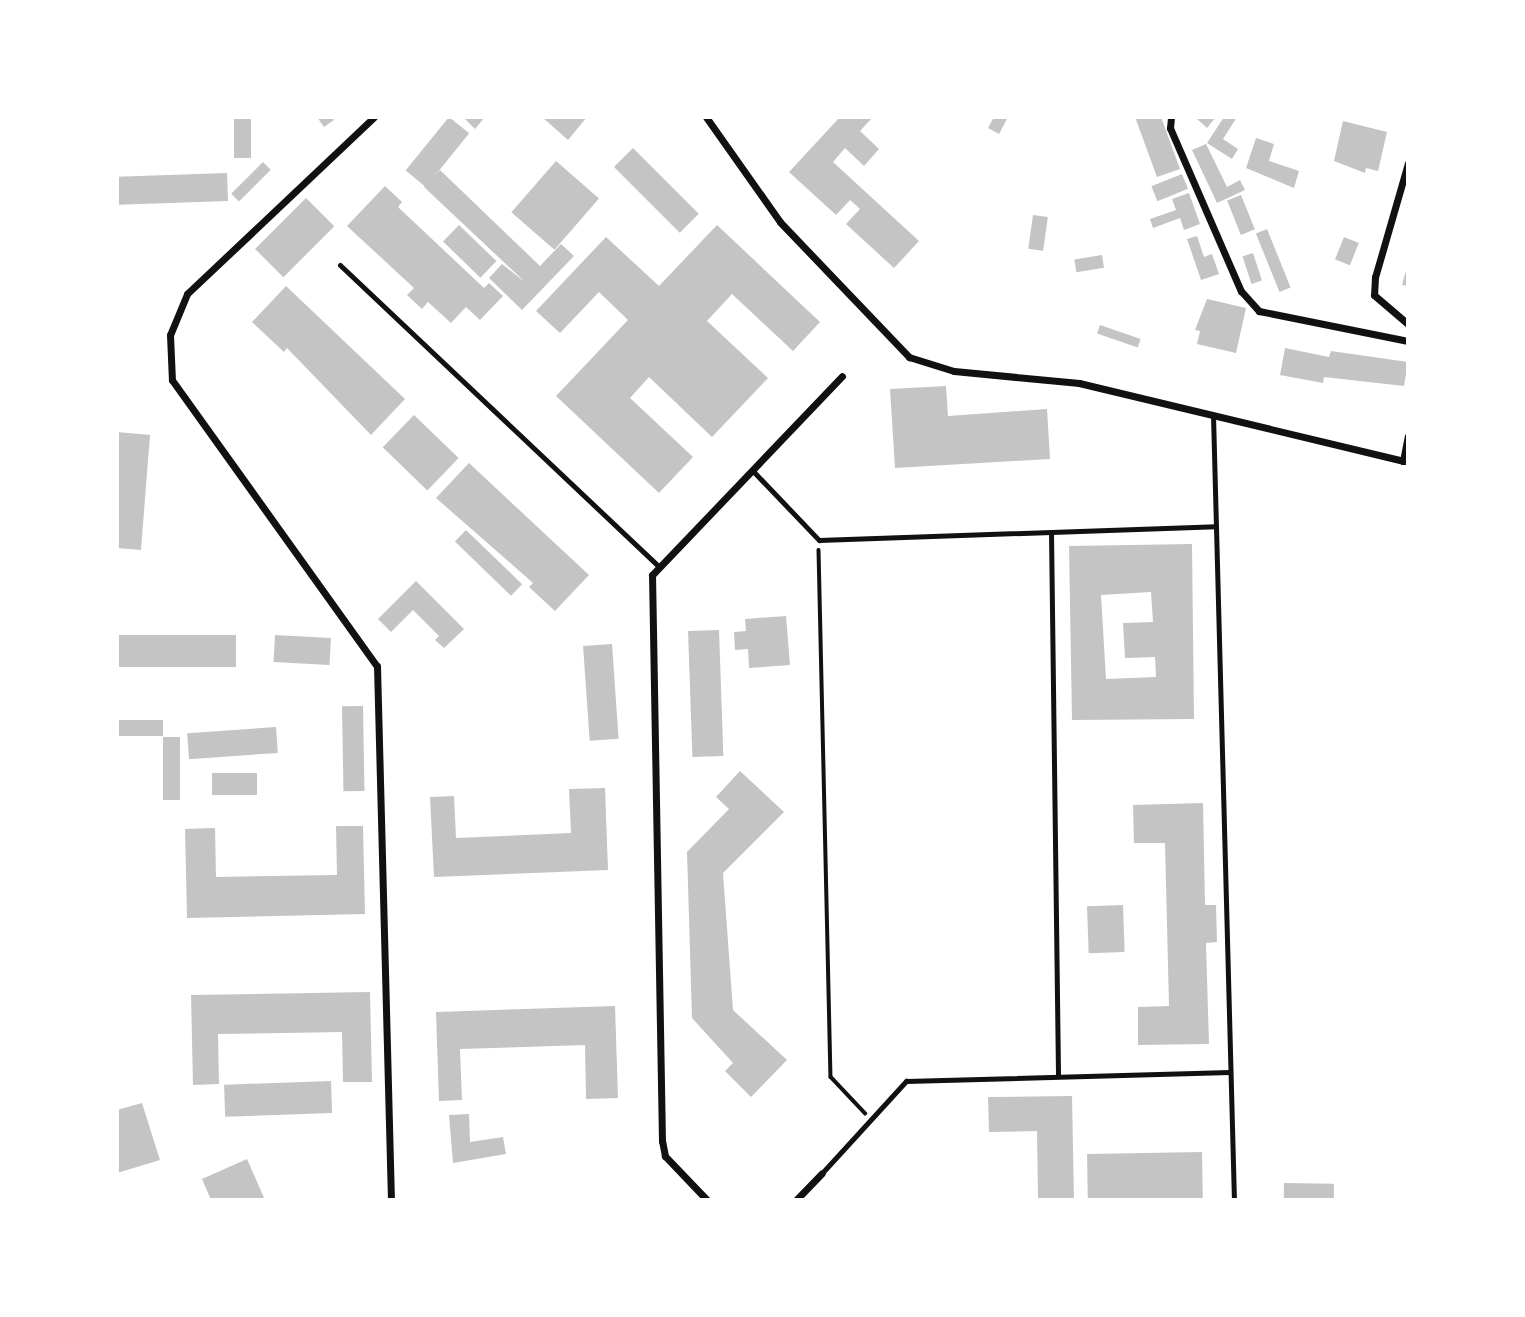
<!DOCTYPE html>
<style>
body{margin:0}
#map{position:relative;width:1525px;height:1317px;overflow:hidden;background:#fff;font-family:"Noto Sans",sans-serif}
div>[style]{position:absolute}
.building>*{inset:0;background:#c4c4c4;transform-origin:0 0}
.path>*{height:3.5px;margin:-1.75px;padding:0 1.75px;transform-origin:1.75px;border-radius:1.75px;background:#111}
.service>*{height:5px;margin:-2.5px;padding:0 2.5px;transform-origin:2.5px;border-radius:2.5px;background:#111}
.minor>*{height:7px;margin:-3.5px;padding:0 3.5px;transform-origin:3.5px;border-radius:3.5px;background:#111}
span{translate:-50% -50%;white-space:nowrap;text-align:center;line-height:1.15;-webkit-text-stroke:5px #fff;paint-order:stroke}
.frame{position:absolute;inset:0;border:119px solid #fff;pointer-events:none}
</style>
<div id="map">
<div class="building">
<div style="left:234px;top:117px;width:17px;height:41px"></div>
<div style="clip-path:polygon(317px 117px,332px 117px,334px 120px,324px 127px)"></div>
<div style="left:449px;top:117px;width:26px;height:69px;rotate:39deg"></div>
<div style="clip-path:polygon(463px 117px,485px 117px,475px 129px)"></div>
<div style="clip-path:polygon(542px 117px,587px 117px,568px 140px)"></div>
<div style="clip-path:polygon(840px 117px,873px 117px,860px 131px,879px 149px,864px 166px,845px 148px,833px 162px,919px 241px,894px 268px,846px 224px,860px 209px,850px 200px,836px 215px,789px 172px)"></div>
<div style="clip-path:polygon(994px 117px,1008px 117px,999px 134px,988px 128px)"></div>
<div style="clip-path:polygon(1135px 117px,1161px 117px,1180px 169px,1157px 177px)"></div>
<div style="clip-path:polygon(1195px 117px,1216px 117px,1207px 128px)"></div>
<div style="clip-path:polygon(1224px 117px,1237px 117px,1223px 139px,1238px 149px,1232px 159px,1207px 143px)"></div>
<div style="clip-path:polygon(1343px 121px,1387px 132px,1378px 171px,1366px 168px,1365px 173px,1334px 161px)"></div>
<div style="clip-path:polygon(1256px 138px,1274px 144px,1269px 161px,1299px 171px,1294px 188px,1246px 168px)"></div>
<div style="clip-path:polygon(1206px 144px,1227px 187px,1240px 180px,1245px 190px,1217px 203px,1192px 150px)"></div>
<div style="left:633px;top:148px;width:93px;height:27px;rotate:45deg"></div>
<div style="left:556px;top:161px;width:57px;height:68px;rotate:41deg"></div>
<div style="left:263px;top:162px;width:11px;height:45px;rotate:45deg"></div>
<div style="clip-path:polygon(440px 170px,540px 266px,561px 244px,574px 256px,522px 310px,489px 278px,502px 264px,525px 282px,424px 187px)"></div>
<div style="left:227px;top:173px;width:28px;height:110px;rotate:88deg"></div>
<div style="left:1182px;top:174px;width:16px;height:33px;rotate:68deg"></div>
<div style="clip-path:polygon(385px 186px,402px 202px,398px 207px,484px 288px,489px 283px,503px 296px,480px 320px,466px 307px,451px 323px,428px 302px,422px 309px,407px 295px,414px 288px,347px 226px)"></div>
<div style="clip-path:polygon(1189px 193px,1200px 224px,1184px 230px,1180px 218px,1153px 228px,1150px 219px,1176px 210px,1172px 199px)"></div>
<div style="left:1241px;top:195px;width:37px;height:15px;rotate:68deg"></div>
<div style="left:306px;top:198px;width:40px;height:72px;rotate:45deg"></div>
<div style="left:1033px;top:215px;width:15px;height:34px;rotate:8deg"></div>
<div style="left:459px;top:225px;width:52px;height:23px;rotate:44deg"></div>
<div style="clip-path:polygon(717px 225px,820px 322px,793px 351px,732px 294px,707px 321px,768px 378px,712px 437px,649px 377px,630px 398px,693px 457px,659px 493px,556px 396px,628px 320px,599px 292px,560px 333px,536px 311px,606px 237px,659px 286px)"></div>
<div style="left:1267px;top:229px;width:63px;height:12px;rotate:68deg"></div>
<div style="clip-path:polygon(1197px 236px,1204px 257px,1212px 254px,1219px 274px,1201px 280px,1187px 239px)"></div>
<div style="left:1344px;top:237px;width:16px;height:24px;rotate:22deg"></div>
<div style="left:1253px;top:253px;width:29px;height:11px;rotate:72deg"></div>
<div style="left:1102px;top:255px;width:13px;height:28px;rotate:81deg"></div>
<div style="clip-path:polygon(1407px 267px,1408px 267px,1408px 286px,1402px 285px)"></div>
<div style="clip-path:polygon(286px 286px,405px 399px,371px 435px,287px 348px,284px 352px,252px 322px)"></div>
<div style="clip-path:polygon(1207px 299px,1246px 308px,1236px 353px,1197px 344px,1200px 331px,1195px 330px)"></div>
<div style="left:1100px;top:325px;width:43px;height:9px;rotate:19deg"></div>
<div style="clip-path:polygon(1285px 348px,1329px 357px,1331px 351px,1408px 362px,1404px 386px,1324px 377px,1323px 383px,1280px 375px)"></div>
<div style="clip-path:polygon(946px 386px,948px 416px,1047px 409px,1050px 459px,895px 468px,890px 389px)"></div>
<div style="left:414px;top:415px;width:62px;height:45px;rotate:44deg"></div>
<div style="clip-path:polygon(117px 432px,150px 435px,141px 550px,117px 548px)"></div>
<div style="clip-path:polygon(469px 463px,589px 575px,555px 611px,529px 587px,533px 583px,436px 498px)"></div>
<div style="left:466px;top:530px;width:78px;height:16px;rotate:44deg"></div>
<div style="clip-path:polygon(evenodd,1192px 544px,1194px 719px,1072px 720px,1069px 546px,1192px 544px,1151px 592px,1153px 622px,1123px 623px,1125px 658px,1155px 657px,1156px 677px,1106px 679px,1101px 595px,1151px 592px)"></div>
<div style="clip-path:polygon(416px 581px,464px 629px,444px 648px,435px 640px,439px 636px,413px 610px,391px 632px,378px 619px)"></div>
<div style="clip-path:polygon(786px 616px,790px 665px,749px 668px,748px 649px,735px 650px,734px 632px,746px 631px,745px 619px)"></div>
<div style="left:719px;top:630px;width:126px;height:31px;rotate:88deg"></div>
<div style="left:117px;top:635px;width:119px;height:32px"></div>
<div style="left:275px;top:635px;width:56px;height:27px;rotate:3deg"></div>
<div style="left:612px;top:644px;width:95px;height:29px;rotate:86deg"></div>
<div style="left:363px;top:706px;width:85px;height:21px;rotate:89deg"></div>
<div style="left:117px;top:720px;width:46px;height:16px"></div>
<div style="left:276px;top:727px;width:26px;height:89px;rotate:86deg"></div>
<div style="left:163px;top:737px;width:17px;height:63px"></div>
<div style="clip-path:polygon(740px 771px,784px 812px,723px 873px,733px 1010px,787px 1060px,751px 1097px,725px 1071px,733px 1063px,692px 1018px,687px 852px,729px 809px,716px 797px)"></div>
<div style="left:212px;top:773px;width:45px;height:22px"></div>
<div style="clip-path:polygon(605px 788px,608px 870px,434px 877px,430px 797px,454px 796px,456px 838px,571px 833px,569px 789px)"></div>
<div style="clip-path:polygon(1203px 803px,1205px 905px,1216px 905px,1217px 942px,1206px 943px,1209px 1044px,1138px 1045px,1138px 1007px,1169px 1006px,1165px 843px,1134px 843px,1133px 805px)"></div>
<div style="clip-path:polygon(336px 826px,363px 826px,365px 914px,187px 918px,185px 829px,215px 828px,216px 877px,337px 875px)"></div>
<div style="left:1123px;top:905px;width:47px;height:36px;rotate:88deg"></div>
<div style="clip-path:polygon(370px 992px,372px 1082px,343px 1082px,342px 1032px,218px 1034px,219px 1084px,193px 1085px,191px 995px)"></div>
<div style="clip-path:polygon(615px 1006px,618px 1098px,586px 1099px,585px 1045px,460px 1049px,462px 1100px,439px 1101px,436px 1012px)"></div>
<div style="left:331px;top:1081px;width:32px;height:107px;rotate:88deg"></div>
<div style="clip-path:polygon(1072px 1096px,1074px 1200px,1038px 1200px,1037px 1131px,989px 1132px,988px 1097px)"></div>
<div style="clip-path:polygon(142px 1103px,160px 1160px,117px 1173px,117px 1110px)"></div>
<div style="clip-path:polygon(469px 1114px,470px 1142px,503px 1137px,506px 1154px,453px 1163px,449px 1115px)"></div>
<div style="left:1202px;top:1152px;width:48px;height:115px;rotate:89deg"></div>
<div style="clip-path:polygon(247px 1159px,265px 1200px,211px 1200px,202px 1179px)"></div>
<div style="left:1284px;top:1183px;width:50px;height:17px;rotate:1deg"></div>
</div>
<div class="path">
<div style="left:819px;top:550px;width:527px;rotate:88.7deg"></div>
<div style="left:831px;top:1077px;width:50px;rotate:46.6deg"></div>
</div>
<div class="service">
<div style="left:340px;top:265px;width:439px;rotate:43.4deg"></div>
<div style="left:1213px;top:415px;width:785px;rotate:88.47deg"></div>
<div style="left:752px;top:470px;width:97px;rotate:46.3deg"></div>
<div style="left:819px;top:540px;width:397px;rotate:-2deg"></div>
<div style="left:1051px;top:532px;width:544px;rotate:89.26deg"></div>
<div style="left:822px;top:1173px;width:125px;rotate:-47.6deg"></div>
<div style="left:906px;top:1081px;width:324px;rotate:-1.6deg"></div>
</div>
<div class="minor">
<div style="left:374px;top:117px;width:257px;rotate:136.6deg"></div>
<div style="left:187px;top:294px;width:44px;rotate:112.5deg"></div>
<div style="left:170px;top:335px;width:45px;rotate:87.5deg"></div>
<div style="left:172px;top:380px;width:352px;rotate:54.4deg"></div>
<div style="left:377px;top:666px;width:534px;rotate:88.5deg"></div>
<div style="left:706px;top:117px;width:128px;rotate:54.8deg"></div>
<div style="left:780px;top:222px;width:187px;rotate:46.3deg"></div>
<div style="left:909px;top:357px;width:47px;rotate:17.3deg"></div>
<div style="left:954px;top:371px;width:126px;rotate:5.5deg"></div>
<div style="left:1079px;top:383px;width:333px;rotate:13.5deg"></div>
<div style="left:1171px;top:117px;width:11px;rotate:95deg"></div>
<div style="left:1170px;top:128px;width:178px;rotate:66.5deg"></div>
<div style="left:1241px;top:291px;width:27px;rotate:48deg"></div>
<div style="left:1259px;top:311px;width:152px;rotate:11.4deg"></div>
<div style="left:1408px;top:163px;width:119px;rotate:106.1deg"></div>
<div style="left:1375px;top:277px;width:18px;rotate:93deg"></div>
<div style="left:1374px;top:295px;width:45px;rotate:40.5deg"></div>
<div style="left:1407px;top:461px;width:4px;rotate:180deg"></div>
<div style="left:1403px;top:461px;width:25px;rotate:-79deg"></div>
<div style="left:707px;top:1200px;width:61px;rotate:-133.7deg"></div>
<div style="left:665px;top:1156px;width:15px;rotate:-101deg"></div>
<div style="left:662px;top:1141px;width:566px;rotate:-91.01deg"></div>
<div style="left:652px;top:575px;width:275px;rotate:-46.3deg"></div>
<div style="left:796px;top:1200px;width:37px;rotate:-46deg"></div>
</div>
<div class="frame"></div>
</div>
